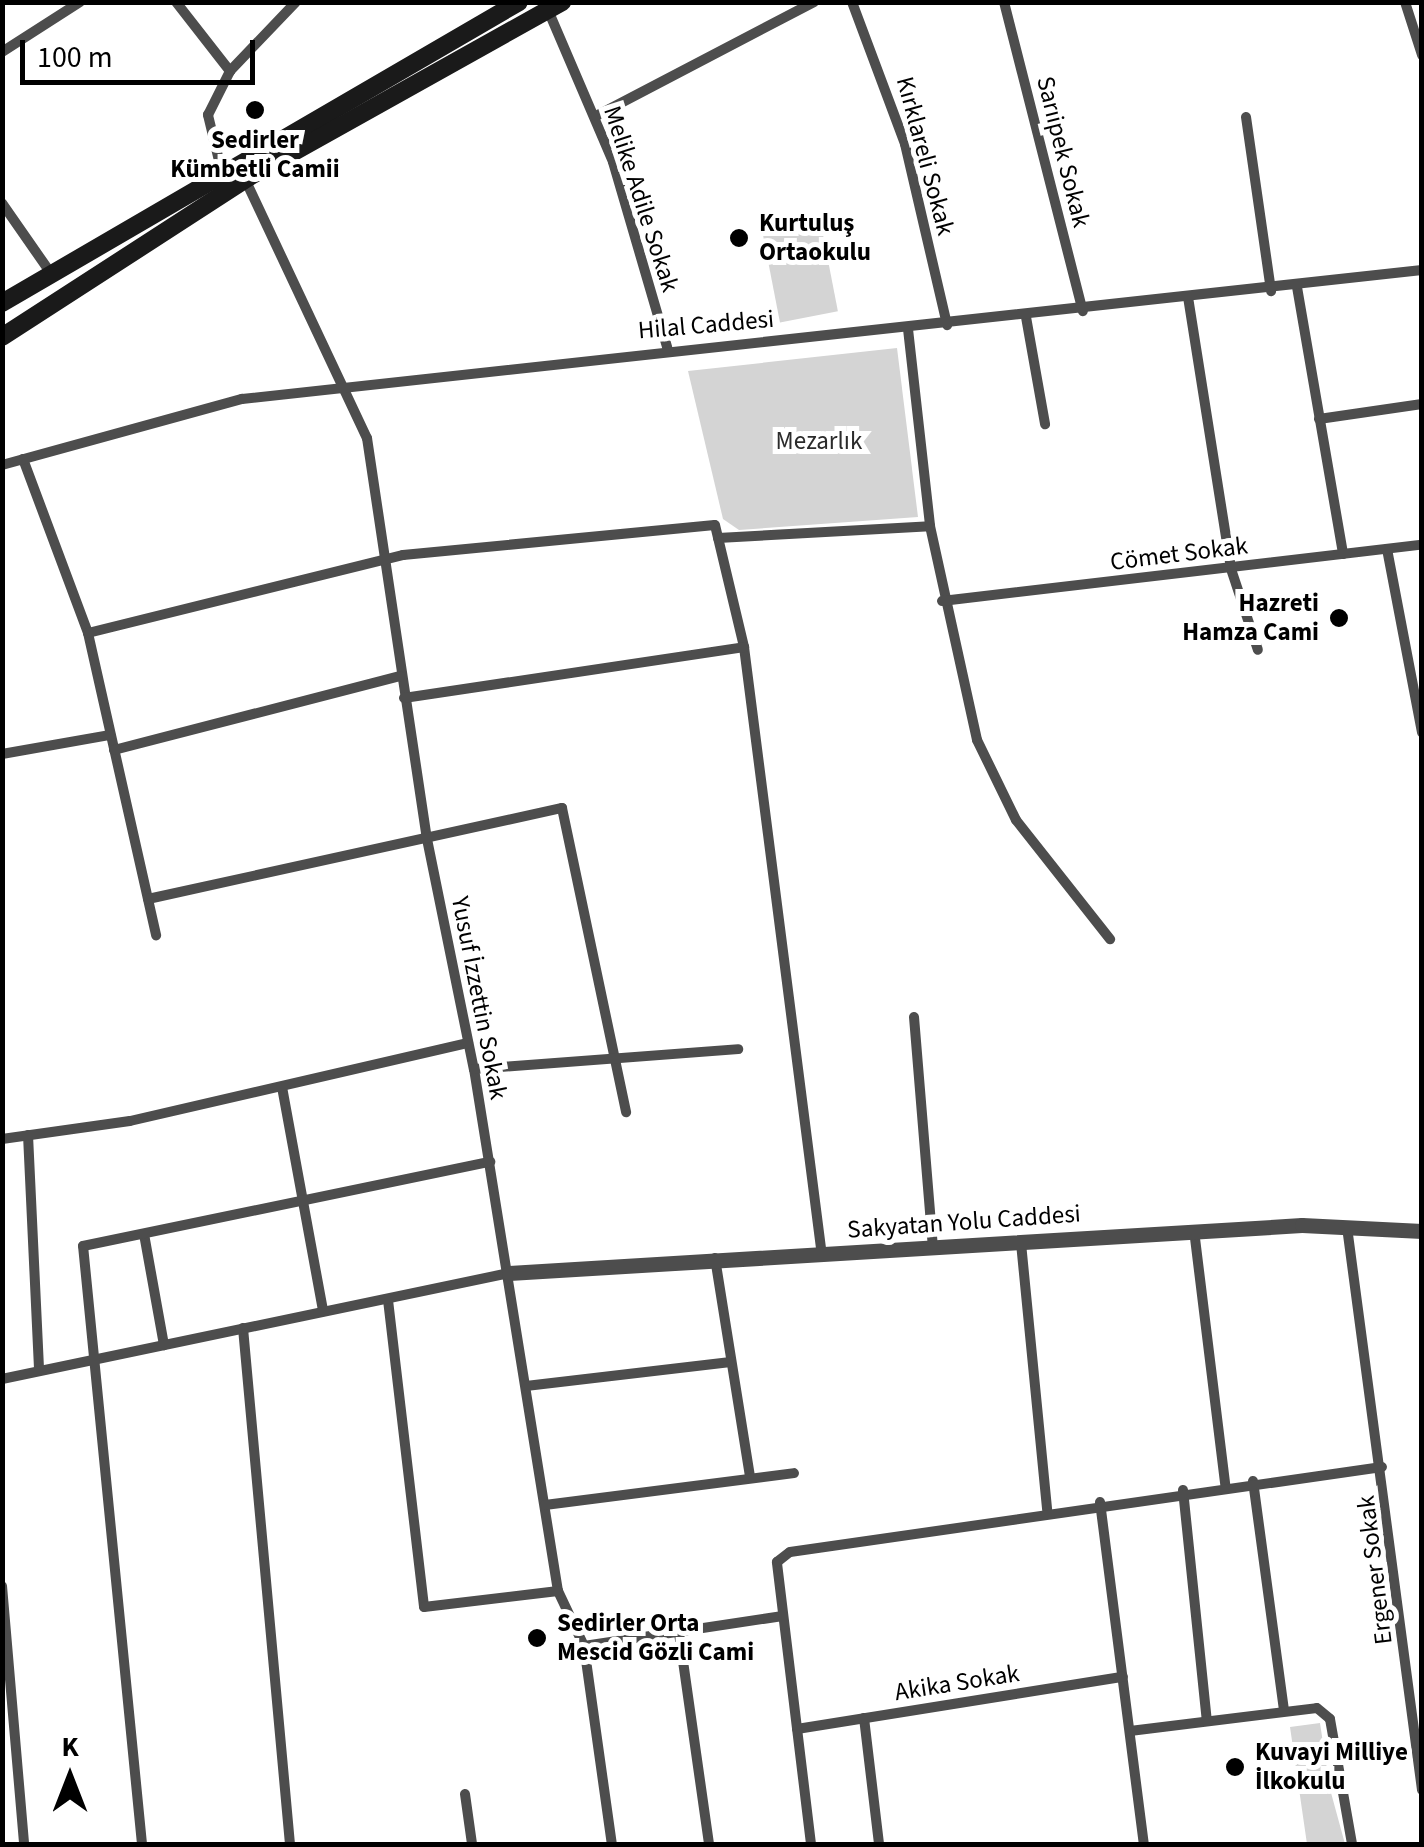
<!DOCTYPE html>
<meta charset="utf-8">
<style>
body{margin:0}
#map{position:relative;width:1424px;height:1847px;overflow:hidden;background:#fff;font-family:"Source Sans 3",sans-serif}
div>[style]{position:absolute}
.green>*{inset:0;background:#d4d4d4;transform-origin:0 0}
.minor>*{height:10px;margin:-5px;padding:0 5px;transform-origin:5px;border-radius:5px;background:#4d4d4d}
.tertiary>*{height:15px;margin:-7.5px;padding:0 7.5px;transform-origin:7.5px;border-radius:7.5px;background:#4d4d4d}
.secondary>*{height:18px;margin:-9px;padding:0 9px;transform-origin:9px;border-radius:9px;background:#1a1a1a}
.dots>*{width:28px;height:28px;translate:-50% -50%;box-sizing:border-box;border:5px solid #fff;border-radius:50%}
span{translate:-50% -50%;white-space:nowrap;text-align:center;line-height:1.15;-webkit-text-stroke:10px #fff;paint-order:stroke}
.poi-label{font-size:25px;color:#000;font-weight:700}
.left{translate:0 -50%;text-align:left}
.right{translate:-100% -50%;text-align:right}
.street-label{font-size:25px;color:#000}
.park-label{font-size:25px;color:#2b2b2b}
.frame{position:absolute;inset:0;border:5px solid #000;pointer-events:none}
.north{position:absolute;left:20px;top:1727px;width:100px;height:100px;-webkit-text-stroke:8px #fff;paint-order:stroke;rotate:0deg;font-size:28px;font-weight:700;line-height:40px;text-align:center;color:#000}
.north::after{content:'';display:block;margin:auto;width:35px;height:45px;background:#000;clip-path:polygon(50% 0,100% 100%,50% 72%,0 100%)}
.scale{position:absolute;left:20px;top:40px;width:235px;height:45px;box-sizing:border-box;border:5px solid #000;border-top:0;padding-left:12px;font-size:30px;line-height:35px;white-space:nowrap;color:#000;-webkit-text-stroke:8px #fff;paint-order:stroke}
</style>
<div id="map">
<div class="green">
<div style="left:819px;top:214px;width:99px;height:59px;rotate:79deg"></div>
<div style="clip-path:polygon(897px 348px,918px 517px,739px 530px,723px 519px,688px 371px)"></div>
<div style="clip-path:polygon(1320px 1723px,1330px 1789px,1345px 1844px,1307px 1844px,1290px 1727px)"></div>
</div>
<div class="minor">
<div style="left:176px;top:2px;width:88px;rotate:52deg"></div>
<div style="left:852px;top:2px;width:152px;rotate:69.5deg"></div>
<div style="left:905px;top:144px;width:186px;rotate:76.9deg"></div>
<div style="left:1004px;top:2px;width:319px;rotate:75.7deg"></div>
<div style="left:1405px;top:2px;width:56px;rotate:72.2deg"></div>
<div style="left:548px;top:10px;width:165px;rotate:66.8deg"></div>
<div style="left:613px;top:162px;width:193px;rotate:73.7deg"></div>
<div style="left:2px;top:52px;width:93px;rotate:-32.7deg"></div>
<div style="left:596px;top:116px;width:246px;rotate:-27.6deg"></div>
<div style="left:1246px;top:117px;width:176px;rotate:81.8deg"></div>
<div style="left:222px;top:173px;width:60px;rotate:-103.6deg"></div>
<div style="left:208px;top:115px;width:49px;rotate:-63.4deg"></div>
<div style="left:230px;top:71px;width:95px;rotate:-46.3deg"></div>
<div style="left:244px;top:177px;width:289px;rotate:64.8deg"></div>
<div style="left:367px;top:438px;width:405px;rotate:81.5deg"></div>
<div style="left:427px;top:839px;width:235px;rotate:78.5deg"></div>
<div style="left:474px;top:1069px;width:529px;rotate:80.86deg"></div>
<div style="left:558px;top:1591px;width:61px;rotate:64.7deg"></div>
<div style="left:584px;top:1646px;width:200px;rotate:82deg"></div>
<div style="left:2px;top:203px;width:84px;rotate:55.2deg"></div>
<div style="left:1297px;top:287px;width:271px;rotate:80.2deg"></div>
<div style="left:1188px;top:297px;width:275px;rotate:81deg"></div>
<div style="left:1231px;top:569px;width:85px;rotate:71.6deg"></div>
<div style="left:1026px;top:317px;width:109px;rotate:79.9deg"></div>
<div style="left:908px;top:329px;width:198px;rotate:83.6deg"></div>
<div style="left:1319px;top:419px;width:104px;rotate:-8.3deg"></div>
<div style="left:23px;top:459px;width:186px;rotate:69.5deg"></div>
<div style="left:88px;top:633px;width:310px;rotate:77.3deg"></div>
<div style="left:2px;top:465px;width:249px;rotate:-15.4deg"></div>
<div style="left:242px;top:399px;width:1187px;rotate:-6.24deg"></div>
<div style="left:718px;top:538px;width:212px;rotate:-3.2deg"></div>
<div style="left:930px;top:526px;width:219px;rotate:77.6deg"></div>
<div style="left:977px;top:740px;width:89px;rotate:64deg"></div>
<div style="left:1016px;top:820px;width:152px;rotate:51.7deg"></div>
<div style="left:1387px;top:549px;width:187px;rotate:79.2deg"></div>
<div style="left:942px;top:601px;width:483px;rotate:-6.7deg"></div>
<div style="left:88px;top:633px;width:325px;rotate:-13.9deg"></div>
<div style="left:403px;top:555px;width:313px;rotate:-5.5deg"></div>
<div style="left:715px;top:525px;width:125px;rotate:76.6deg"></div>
<div style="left:744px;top:647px;width:614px;rotate:82.7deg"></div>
<div style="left:404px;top:698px;width:344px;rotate:-8.5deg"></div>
<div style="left:114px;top:750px;width:295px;rotate:-14.5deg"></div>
<div style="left:2px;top:754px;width:110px;rotate:-10deg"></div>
<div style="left:148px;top:899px;width:424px;rotate:-12.4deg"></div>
<div style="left:562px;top:808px;width:311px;rotate:78.1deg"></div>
<div style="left:914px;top:1017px;width:233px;rotate:85.3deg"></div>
<div style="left:474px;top:1069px;width:265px;rotate:-4.3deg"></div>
<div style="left:282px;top:1087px;width:228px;rotate:79.6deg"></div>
<div style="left:28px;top:1135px;width:236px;rotate:87.3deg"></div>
<div style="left:2px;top:1139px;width:129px;rotate:-8deg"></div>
<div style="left:130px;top:1121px;width:347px;rotate:-13deg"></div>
<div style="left:1347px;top:1227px;width:568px;rotate:82.41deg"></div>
<div style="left:1194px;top:1230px;width:256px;rotate:83deg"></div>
<div style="left:144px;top:1234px;width:113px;rotate:79.8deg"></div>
<div style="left:1021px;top:1243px;width:268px;rotate:84.4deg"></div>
<div style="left:715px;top:1258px;width:222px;rotate:80.9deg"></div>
<div style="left:388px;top:1300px;width:309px;rotate:83.3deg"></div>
<div style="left:424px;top:1607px;width:135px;rotate:-6.8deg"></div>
<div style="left:243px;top:1328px;width:518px;rotate:84.8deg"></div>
<div style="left:2px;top:1379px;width:518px;rotate:-11.81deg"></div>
<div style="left:526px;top:1386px;width:206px;rotate:-6.7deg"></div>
<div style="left:1253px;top:1481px;width:232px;rotate:82.3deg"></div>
<div style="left:1183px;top:1490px;width:232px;rotate:84.1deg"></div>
<div style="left:1100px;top:1502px;width:345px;rotate:82.7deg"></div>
<div style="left:545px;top:1505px;width:251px;rotate:-7.3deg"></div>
<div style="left:2px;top:1586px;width:259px;rotate:85.1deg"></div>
<div style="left:679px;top:1633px;width:213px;rotate:81.9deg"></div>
<div style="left:584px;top:1646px;width:201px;rotate:-8.6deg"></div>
<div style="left:864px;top:1718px;width:127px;rotate:83.2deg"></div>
<div style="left:797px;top:1729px;width:330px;rotate:-9.1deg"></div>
<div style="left:1130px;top:1731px;width:188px;rotate:-7deg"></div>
<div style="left:1317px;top:1708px;width:17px;rotate:40deg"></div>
<div style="left:1330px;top:1719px;width:127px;rotate:80deg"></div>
<div style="left:465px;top:1794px;width:50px;rotate:82deg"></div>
<div style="left:142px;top:1844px;width:601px;rotate:-95.63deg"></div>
<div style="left:83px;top:1246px;width:416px;rotate:-11.7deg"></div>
<div style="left:811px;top:1844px;width:284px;rotate:-96.9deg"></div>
<div style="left:777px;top:1562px;width:16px;rotate:-38deg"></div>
<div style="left:790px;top:1552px;width:598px;rotate:-8.17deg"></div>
</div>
<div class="tertiary">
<div style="left:509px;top:1273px;width:794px;rotate:-3.46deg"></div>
<div style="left:1302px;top:1225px;width:120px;rotate:2.9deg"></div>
</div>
<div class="secondary">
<div style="left:2px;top:303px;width:598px;rotate:-30.21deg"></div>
<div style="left:2px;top:337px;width:294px;rotate:-32.9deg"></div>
<div style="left:249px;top:177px;width:359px;rotate:-29.2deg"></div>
</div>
<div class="dots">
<div style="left:255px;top:110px;background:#000"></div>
<div style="left:739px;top:238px;background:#000"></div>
<div style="left:1339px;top:618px;background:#000"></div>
<div style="left:537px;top:1638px;background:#000"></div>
<div style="left:1235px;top:1767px;background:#000"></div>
</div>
<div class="poi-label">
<span style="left:255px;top:155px">Sedirler<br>Kümbetli Camii</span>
<span class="left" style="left:759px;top:238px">Kurtuluş<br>Ortaokulu</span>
<span class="right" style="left:1319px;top:618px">Hazreti<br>Hamza Cami</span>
<span class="left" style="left:557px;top:1638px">Sedirler Orta<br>Mescid Gözli Cami</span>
<span class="left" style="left:1255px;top:1767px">Kuvayi Milliye<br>İlkokulu</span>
</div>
<div class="street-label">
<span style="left:1063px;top:152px;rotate:76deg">Sarıipek Sokak</span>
<span style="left:925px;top:156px;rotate:75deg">Kırklareli Sokak</span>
<span style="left:641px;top:199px;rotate:72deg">Melike Adile Sokak</span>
<span style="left:706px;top:325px;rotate:-5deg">Hilal Caddesi</span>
<span style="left:1179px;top:554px;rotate:-7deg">Cömet Sokak</span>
<span style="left:479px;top:998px;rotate:79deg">Yusuf İzzettin Sokak</span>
<span style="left:964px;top:1222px;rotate:-4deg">Sakyatan Yolu Caddesi</span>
<span style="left:1375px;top:1570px;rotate:-97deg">Ergener Sokak</span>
<span style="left:957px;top:1683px;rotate:-9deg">Akika Sokak</span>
</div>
<div class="park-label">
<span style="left:819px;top:441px">Mezarlık</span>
</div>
<div class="frame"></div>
<div class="north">K</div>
<div class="scale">100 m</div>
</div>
